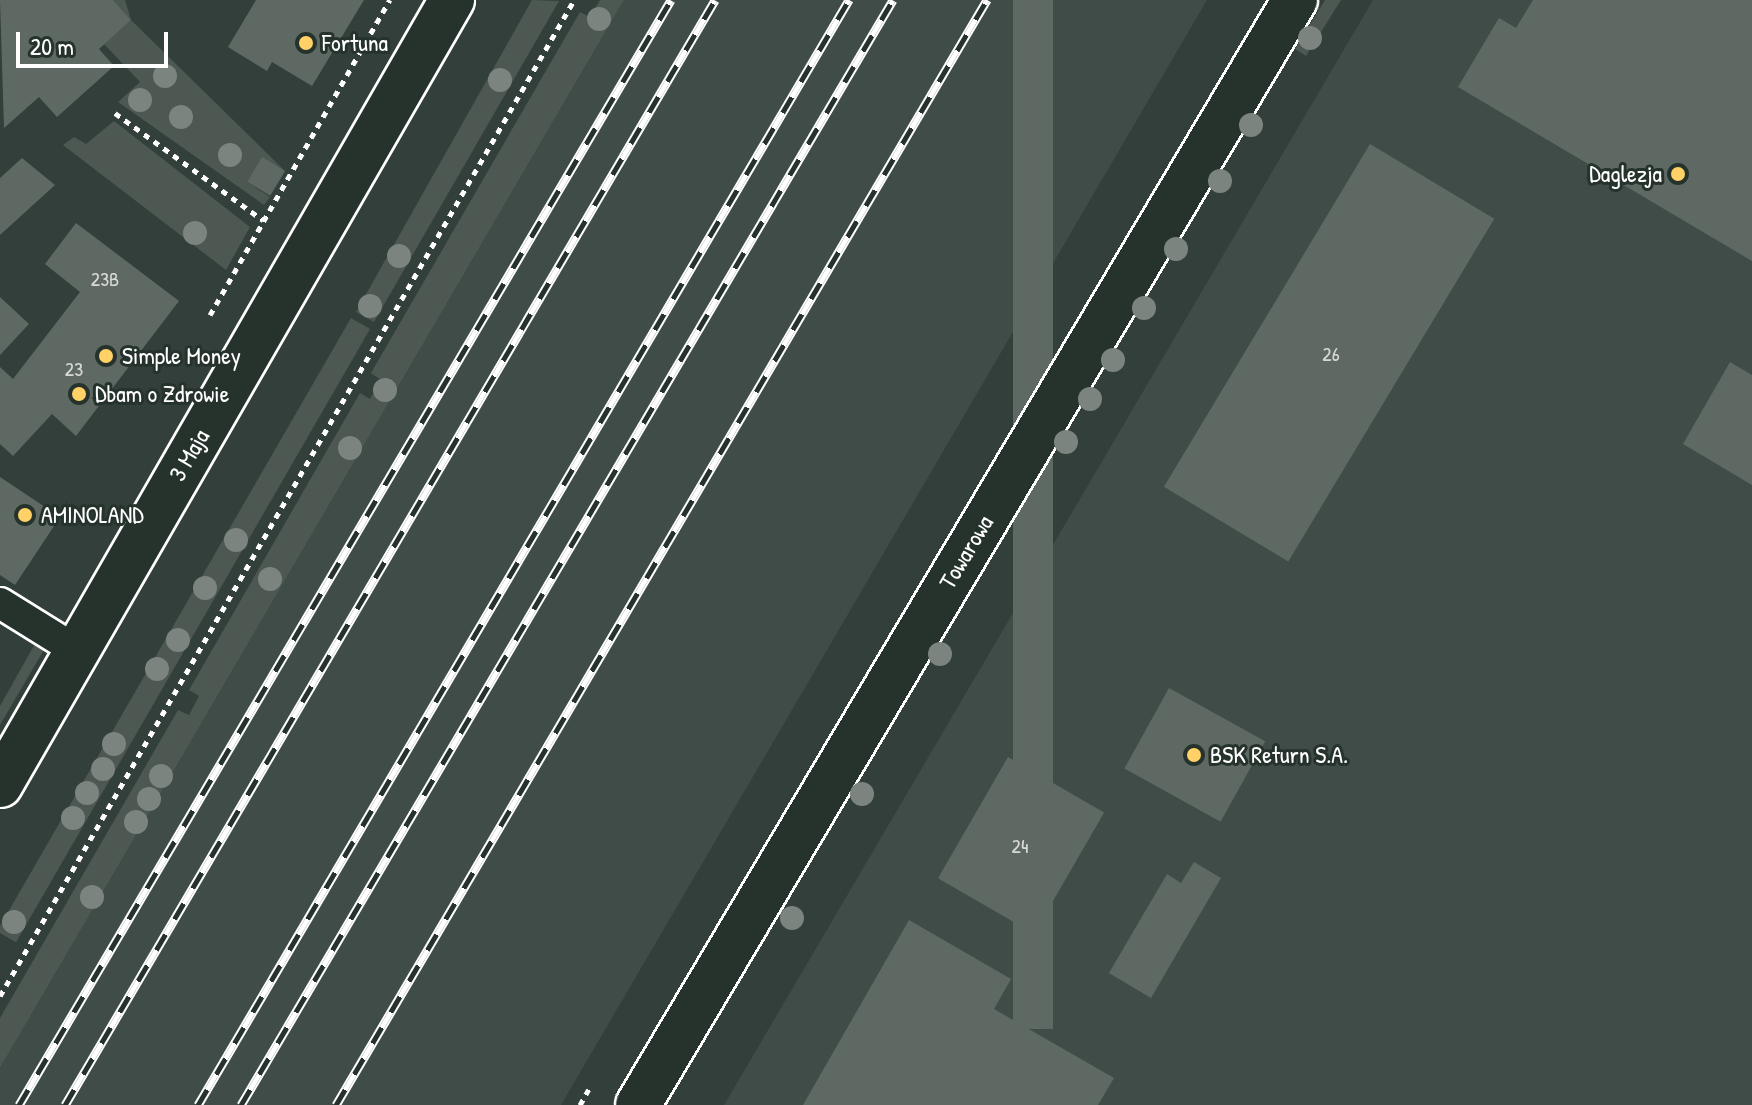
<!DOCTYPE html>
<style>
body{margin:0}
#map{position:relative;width:1752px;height:1105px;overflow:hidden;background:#333f3a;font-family:"Patrick Hand",sans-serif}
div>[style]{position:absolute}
.built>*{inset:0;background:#404c47}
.green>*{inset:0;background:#4d5853;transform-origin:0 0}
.building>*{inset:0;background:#5f6964;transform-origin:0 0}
.path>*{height:5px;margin-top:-2.5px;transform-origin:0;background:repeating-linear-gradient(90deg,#fff 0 6px,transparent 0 12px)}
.roads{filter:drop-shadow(2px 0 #fff) drop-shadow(-2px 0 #fff) drop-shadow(0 2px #fff) drop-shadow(0 -2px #fff)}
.service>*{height:30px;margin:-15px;padding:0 15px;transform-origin:15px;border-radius:15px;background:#26332d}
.tertiary>*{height:44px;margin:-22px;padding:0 22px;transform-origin:22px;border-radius:22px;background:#26332d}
.rail>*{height:9px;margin-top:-4.5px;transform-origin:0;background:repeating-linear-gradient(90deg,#26332d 0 18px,#fff 0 36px);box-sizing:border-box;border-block:2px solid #fff}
.trees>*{width:24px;height:24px;margin:-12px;border-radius:50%;background:#7c8480}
.dots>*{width:22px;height:22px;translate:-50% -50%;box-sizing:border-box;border:4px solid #26332d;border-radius:50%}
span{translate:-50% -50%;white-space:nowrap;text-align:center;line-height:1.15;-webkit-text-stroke:6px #26332d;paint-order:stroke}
.number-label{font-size:20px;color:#d7dad8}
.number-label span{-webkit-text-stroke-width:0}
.poi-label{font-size:24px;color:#fff}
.left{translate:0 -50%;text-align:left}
.right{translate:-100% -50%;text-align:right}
.street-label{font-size:24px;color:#fff}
.scale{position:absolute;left:16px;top:32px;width:152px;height:36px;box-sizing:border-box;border:4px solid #fff;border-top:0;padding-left:10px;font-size:24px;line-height:28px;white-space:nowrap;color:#fff;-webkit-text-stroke:6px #26332d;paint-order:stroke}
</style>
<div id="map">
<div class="built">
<div style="clip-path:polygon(624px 0,1207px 0,561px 1105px,0 1105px,0 1068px)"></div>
<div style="clip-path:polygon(1373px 0,1752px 0,1752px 1105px,724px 1105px)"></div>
</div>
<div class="green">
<div style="clip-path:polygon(113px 0,125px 0,131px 20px,285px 171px,262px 158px,247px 182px,270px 197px,264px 205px,118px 102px,140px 82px,104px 44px,131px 20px)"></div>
<div style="clip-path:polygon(532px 0,559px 1px,374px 322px,356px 312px)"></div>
<div style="clip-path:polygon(600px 0,624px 0,0 1068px,0 1018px,178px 710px,189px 715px,199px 696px,189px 690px,360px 393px,370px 399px,381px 380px,371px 373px,580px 12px,590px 17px)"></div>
<div style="clip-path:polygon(1325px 0,1341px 0,1306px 56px,1295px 49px)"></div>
<div style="clip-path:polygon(114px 121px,250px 227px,226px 270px,63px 145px,74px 137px,86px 144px)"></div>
<div style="left:351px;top:318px;width:22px;height:708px;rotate:30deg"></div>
<div style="clip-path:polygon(36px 642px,45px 648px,0 725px,0 706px)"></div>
</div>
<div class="building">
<div style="clip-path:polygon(0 0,113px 0,131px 20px,99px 49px,114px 66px,57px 117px,39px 97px,4px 128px)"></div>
<div style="clip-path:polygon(256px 0,364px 0,312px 86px,272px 62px,267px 71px,228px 47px)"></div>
<div style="left:1013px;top:0;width:40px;height:1029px"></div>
<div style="clip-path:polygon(1533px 0,1752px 0,1752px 261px,1458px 87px,1499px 18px,1516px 28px)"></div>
<div style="left:1370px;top:144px;width:145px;height:400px;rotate:31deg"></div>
<div style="left:262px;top:157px;width:27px;height:29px;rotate:31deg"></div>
<div style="clip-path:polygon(22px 158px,55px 185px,0 235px,0 178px)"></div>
<div style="clip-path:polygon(76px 223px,179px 301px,76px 436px,52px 414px,13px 456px,0 444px,0 367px,13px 379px,80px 292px,45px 264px)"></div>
<div style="clip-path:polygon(0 297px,29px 324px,0 355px)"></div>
<div style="clip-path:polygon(1730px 362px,1752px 375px,1752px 485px,1683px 444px)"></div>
<div style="clip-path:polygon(0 477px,60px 517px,15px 585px,0 575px)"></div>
<div style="left:1169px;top:688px;width:110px;height:92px;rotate:29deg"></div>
<div style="left:1008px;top:757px;width:111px;height:140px;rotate:30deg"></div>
<div style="clip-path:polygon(1194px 862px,1221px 878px,1151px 998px,1109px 973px,1167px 874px,1181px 883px)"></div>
<div style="clip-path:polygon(909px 920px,1011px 979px,994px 1009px,1114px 1078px,1098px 1105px,803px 1105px)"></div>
</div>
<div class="path">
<div style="left:115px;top:113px;width:183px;rotate:35.9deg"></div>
<div style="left:210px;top:315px;width:363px;rotate:-60.3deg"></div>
<div style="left:0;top:996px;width:1150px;rotate:-60.04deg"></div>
<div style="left:580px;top:1105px;width:23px;rotate:-61deg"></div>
</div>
<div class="roads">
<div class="service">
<div style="left:0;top:603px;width:91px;rotate:31.9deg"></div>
</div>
<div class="tertiary">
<div style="left:0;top:785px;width:906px;rotate:-60.07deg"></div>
<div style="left:638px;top:1105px;width:1286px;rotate:-59.27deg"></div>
</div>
</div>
<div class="rail">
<div style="left:19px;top:1105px;width:1283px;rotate:-59.46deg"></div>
<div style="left:65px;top:1105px;width:1282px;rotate:-59.53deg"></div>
<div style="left:198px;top:1105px;width:1283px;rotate:-59.5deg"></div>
<div style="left:241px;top:1105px;width:1283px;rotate:-59.46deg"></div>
<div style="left:336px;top:1105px;width:1283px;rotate:-59.5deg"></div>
</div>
<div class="trees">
<div style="left:599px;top:19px"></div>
<div style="left:1310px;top:38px"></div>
<div style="left:165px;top:76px"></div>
<div style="left:500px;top:80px"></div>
<div style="left:140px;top:100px"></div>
<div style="left:181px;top:117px"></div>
<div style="left:1251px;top:125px"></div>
<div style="left:230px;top:155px"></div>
<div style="left:1220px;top:181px"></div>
<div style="left:195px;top:233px"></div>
<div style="left:1176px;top:249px"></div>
<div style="left:399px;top:256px"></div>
<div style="left:370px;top:306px"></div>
<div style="left:1144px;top:308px"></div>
<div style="left:1113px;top:360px"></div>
<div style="left:385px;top:390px"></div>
<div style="left:1090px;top:399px"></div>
<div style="left:1066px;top:442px"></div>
<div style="left:350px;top:448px"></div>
<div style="left:236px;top:540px"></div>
<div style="left:270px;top:579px"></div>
<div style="left:205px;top:588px"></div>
<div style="left:178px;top:640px"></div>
<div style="left:940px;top:654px"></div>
<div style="left:157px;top:669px"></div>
<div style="left:114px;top:744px"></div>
<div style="left:103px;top:769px"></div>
<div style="left:161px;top:776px"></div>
<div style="left:87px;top:793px"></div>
<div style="left:862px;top:794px"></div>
<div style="left:149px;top:799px"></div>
<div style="left:73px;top:818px"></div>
<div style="left:136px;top:822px"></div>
<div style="left:92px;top:897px"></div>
<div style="left:792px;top:918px"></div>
<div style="left:14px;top:922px"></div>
</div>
<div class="dots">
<div style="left:306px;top:43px;background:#ffd166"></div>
<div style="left:1678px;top:174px;background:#ffd166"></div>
<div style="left:106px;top:356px;background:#ffd166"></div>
<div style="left:79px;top:394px;background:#ffd166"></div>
<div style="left:25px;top:515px;background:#ffd166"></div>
<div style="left:1194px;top:755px;background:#ffd166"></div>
</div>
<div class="number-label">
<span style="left:105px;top:278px">23B</span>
<span style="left:1331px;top:353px">26</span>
<span style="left:74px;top:368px">23</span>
<span style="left:1020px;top:845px">24</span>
</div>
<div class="poi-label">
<span class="left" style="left:322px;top:43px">Fortuna</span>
<span class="right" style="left:1662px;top:174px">Daglezja</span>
<span class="left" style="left:122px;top:356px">Simple Money</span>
<span class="left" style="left:95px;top:394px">Dbam o Zdrowie</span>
<span class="left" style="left:41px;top:515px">AMINOLAND</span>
<span class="left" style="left:1210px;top:755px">BSK Return S.A.</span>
</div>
<div class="street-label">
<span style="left:189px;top:455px;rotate:-60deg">3 Maja</span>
<span style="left:966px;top:552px;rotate:-59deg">Towarowa</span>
</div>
<div class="scale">20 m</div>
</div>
